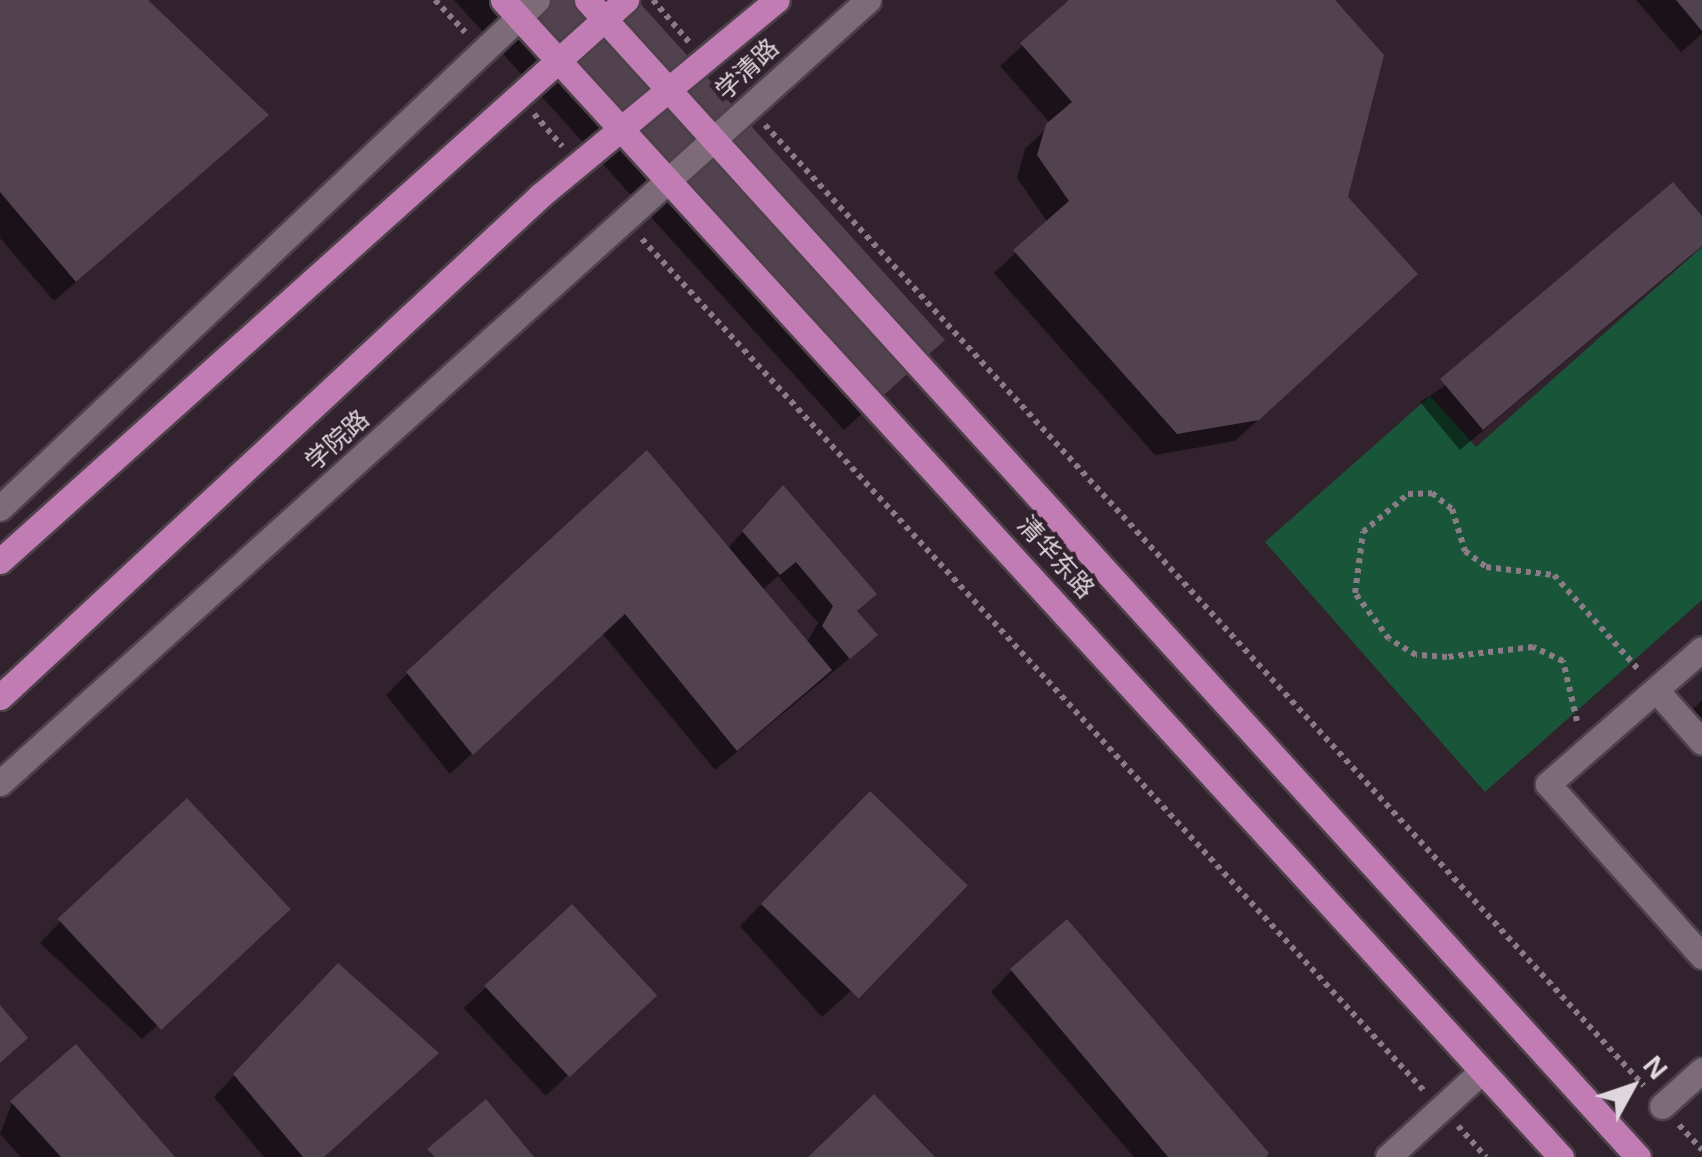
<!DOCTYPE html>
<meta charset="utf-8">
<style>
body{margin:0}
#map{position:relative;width:1702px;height:1157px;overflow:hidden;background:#31222d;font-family:Arial,"Noto Sans SC",sans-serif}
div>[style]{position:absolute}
.green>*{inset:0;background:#195539}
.shadow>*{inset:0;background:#0007;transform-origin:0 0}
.building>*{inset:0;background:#52414e;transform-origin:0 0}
.path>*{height:6px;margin-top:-3px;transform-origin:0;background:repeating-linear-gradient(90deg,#897c86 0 5px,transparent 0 10px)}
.roads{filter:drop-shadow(2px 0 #4c4049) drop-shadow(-2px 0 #4c4049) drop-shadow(0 2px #4c4049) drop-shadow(0 -2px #4c4049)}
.minor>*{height:25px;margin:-12.5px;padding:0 12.5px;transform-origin:12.5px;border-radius:12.5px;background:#7d6b79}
.major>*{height:25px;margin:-12.5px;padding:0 12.5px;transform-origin:12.5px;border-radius:12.5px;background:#c07cb3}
span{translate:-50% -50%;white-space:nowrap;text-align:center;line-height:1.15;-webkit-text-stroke:8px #31222d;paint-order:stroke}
.street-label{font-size:25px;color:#e0d6de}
.north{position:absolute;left:1582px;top:1037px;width:100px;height:100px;-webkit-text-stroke:8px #31222d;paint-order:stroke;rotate:50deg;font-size:28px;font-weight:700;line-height:40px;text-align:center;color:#e0d6de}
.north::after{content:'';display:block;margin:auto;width:35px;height:45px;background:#e0d6de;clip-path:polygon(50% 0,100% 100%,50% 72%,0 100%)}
</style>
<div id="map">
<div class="green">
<div style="clip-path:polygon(1702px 247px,1702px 600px,1485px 792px,1265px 542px,1430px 396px,1476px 447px)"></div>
</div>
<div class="shadow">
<div style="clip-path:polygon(0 0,144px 0,244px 136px,54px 301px,0 238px)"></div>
<div style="clip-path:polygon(454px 0,634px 0,920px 361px,844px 430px)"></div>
<div style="clip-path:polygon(1073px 0,1332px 0,1345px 197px,1394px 295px,1235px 441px,1155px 455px,994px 273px,1048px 223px,1017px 178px,1025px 149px,1051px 124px,1000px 66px)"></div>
<div style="clip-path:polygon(1636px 0,1702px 0,1702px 34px,1681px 52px)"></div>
<div style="clip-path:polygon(1702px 220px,1692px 255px,1460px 450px,1420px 402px)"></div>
<div style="clip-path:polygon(evenodd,767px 505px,855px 612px,858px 651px,715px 770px,602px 633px,450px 774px,386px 695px,408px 673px,727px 549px,767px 505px,778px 576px,818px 623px,806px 644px,762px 590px,778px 576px)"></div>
<div style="clip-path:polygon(1702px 700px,1702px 721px,1692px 710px)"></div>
<div style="clip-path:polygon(870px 794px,943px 907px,822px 1017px,740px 926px)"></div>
<div style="left:572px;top:907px;width:120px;height:148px;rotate:47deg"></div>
<div style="clip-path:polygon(288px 909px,142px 1039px,40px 943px,61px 921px)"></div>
<div style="clip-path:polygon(1012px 970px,1263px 1157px,1134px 1157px,991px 992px)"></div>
<div style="clip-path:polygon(317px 988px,323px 1157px,264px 1157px,214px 1097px)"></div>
<div style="clip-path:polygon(12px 1103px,172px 1157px,21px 1157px,0 1134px)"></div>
</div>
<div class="building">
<div style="clip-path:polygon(0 0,148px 0,269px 115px,76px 282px,0 192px)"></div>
<div style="clip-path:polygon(495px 0,637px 0,945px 340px,866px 411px)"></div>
<div style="clip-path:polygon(1069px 0,1335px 0,1384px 55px,1348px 197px,1418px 274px,1259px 420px,1177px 434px,1013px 250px,1069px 201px,1037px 155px,1046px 124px,1072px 102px,1020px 43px)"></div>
<div style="clip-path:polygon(1676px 0,1702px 0,1702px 31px)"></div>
<div style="clip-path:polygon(1673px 182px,1702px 216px,1702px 246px,1483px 430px,1440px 379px)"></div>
<div style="clip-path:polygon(647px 450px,832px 670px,737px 751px,625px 614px,473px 755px,406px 672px)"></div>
<div style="clip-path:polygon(783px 485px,877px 594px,857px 611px,878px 635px,850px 659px,822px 626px,833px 606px,796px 562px,780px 575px,742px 531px)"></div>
<div style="left:870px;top:791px;width:136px;height:157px;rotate:44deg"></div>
<div style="left:187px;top:798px;width:152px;height:177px;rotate:47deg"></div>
<div style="left:572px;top:904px;width:125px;height:120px;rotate:47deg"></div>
<div style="clip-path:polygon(1067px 919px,1269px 1153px,1266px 1157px,1168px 1157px,1010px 969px)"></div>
<div style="clip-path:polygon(338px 963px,439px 1053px,324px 1157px,303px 1157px,233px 1074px)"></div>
<div style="clip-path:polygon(0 1005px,28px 1038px,0 1063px)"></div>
<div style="clip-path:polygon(76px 1044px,175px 1157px,61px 1157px,10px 1101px)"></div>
<div style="clip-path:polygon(874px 1094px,935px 1157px,808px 1157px)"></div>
<div style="clip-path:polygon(486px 1099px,534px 1157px,435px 1157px,427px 1149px)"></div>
</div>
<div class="path">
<div style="left:435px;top:0;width:44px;rotate:46.8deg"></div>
<div style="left:653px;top:0;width:55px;rotate:49.4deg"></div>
<div style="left:534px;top:114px;width:43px;rotate:48.8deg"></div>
<div style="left:765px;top:125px;width:1302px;rotate:47.55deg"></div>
<div style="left:642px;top:239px;width:1158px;rotate:47.45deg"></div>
<div style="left:1577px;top:721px;width:62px;rotate:-103.1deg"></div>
<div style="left:1563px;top:661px;width:33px;rotate:-155deg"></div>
<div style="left:1533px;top:647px;width:87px;rotate:173.4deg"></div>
<div style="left:1447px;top:657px;width:31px;rotate:-176deg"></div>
<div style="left:1416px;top:655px;width:31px;rotate:-149deg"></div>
<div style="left:1389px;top:639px;width:57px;rotate:-126.5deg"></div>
<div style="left:1355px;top:593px;width:62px;rotate:-82.5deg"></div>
<div style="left:1363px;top:532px;width:59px;rotate:-40.2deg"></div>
<div style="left:1408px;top:494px;width:24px;rotate:-2deg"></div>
<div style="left:1432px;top:493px;width:26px;rotate:39deg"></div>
<div style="left:1452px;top:509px;width:44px;rotate:72.8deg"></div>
<div style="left:1465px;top:551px;width:26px;rotate:37deg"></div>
<div style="left:1486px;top:567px;width:68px;rotate:6.7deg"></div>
<div style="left:1554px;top:575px;width:127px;rotate:48.2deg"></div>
<div style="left:1679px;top:1125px;width:34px;rotate:47deg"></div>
<div style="left:1458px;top:1126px;width:42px;rotate:47.9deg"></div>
</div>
<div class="roads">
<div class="minor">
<div style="left:0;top:508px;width:739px;rotate:-43.41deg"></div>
<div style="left:1702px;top:649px;width:205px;rotate:138.8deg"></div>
<div style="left:1548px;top:784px;width:231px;rotate:48.2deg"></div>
<div style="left:1656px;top:690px;width:69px;rotate:48.5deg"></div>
<div style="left:0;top:783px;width:1169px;rotate:-42.05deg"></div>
<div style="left:1662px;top:1106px;width:54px;rotate:-42deg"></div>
<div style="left:1388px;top:1157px;width:127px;rotate:-42.5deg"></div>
</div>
<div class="major">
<div style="left:503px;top:0;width:1568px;rotate:47.56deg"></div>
<div style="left:587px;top:0;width:1563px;rotate:47.75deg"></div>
<div style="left:0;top:561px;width:841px;rotate:-41.87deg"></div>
<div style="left:0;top:697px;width:738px;rotate:-42.86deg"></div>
<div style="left:541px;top:195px;width:306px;rotate:-39.6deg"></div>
</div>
</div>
<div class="street-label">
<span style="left:747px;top:69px;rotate:-43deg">学清路</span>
<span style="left:337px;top:440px;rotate:-42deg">学院路</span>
<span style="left:1056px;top:557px;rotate:48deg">清华东路</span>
</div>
<div class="north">N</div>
</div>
